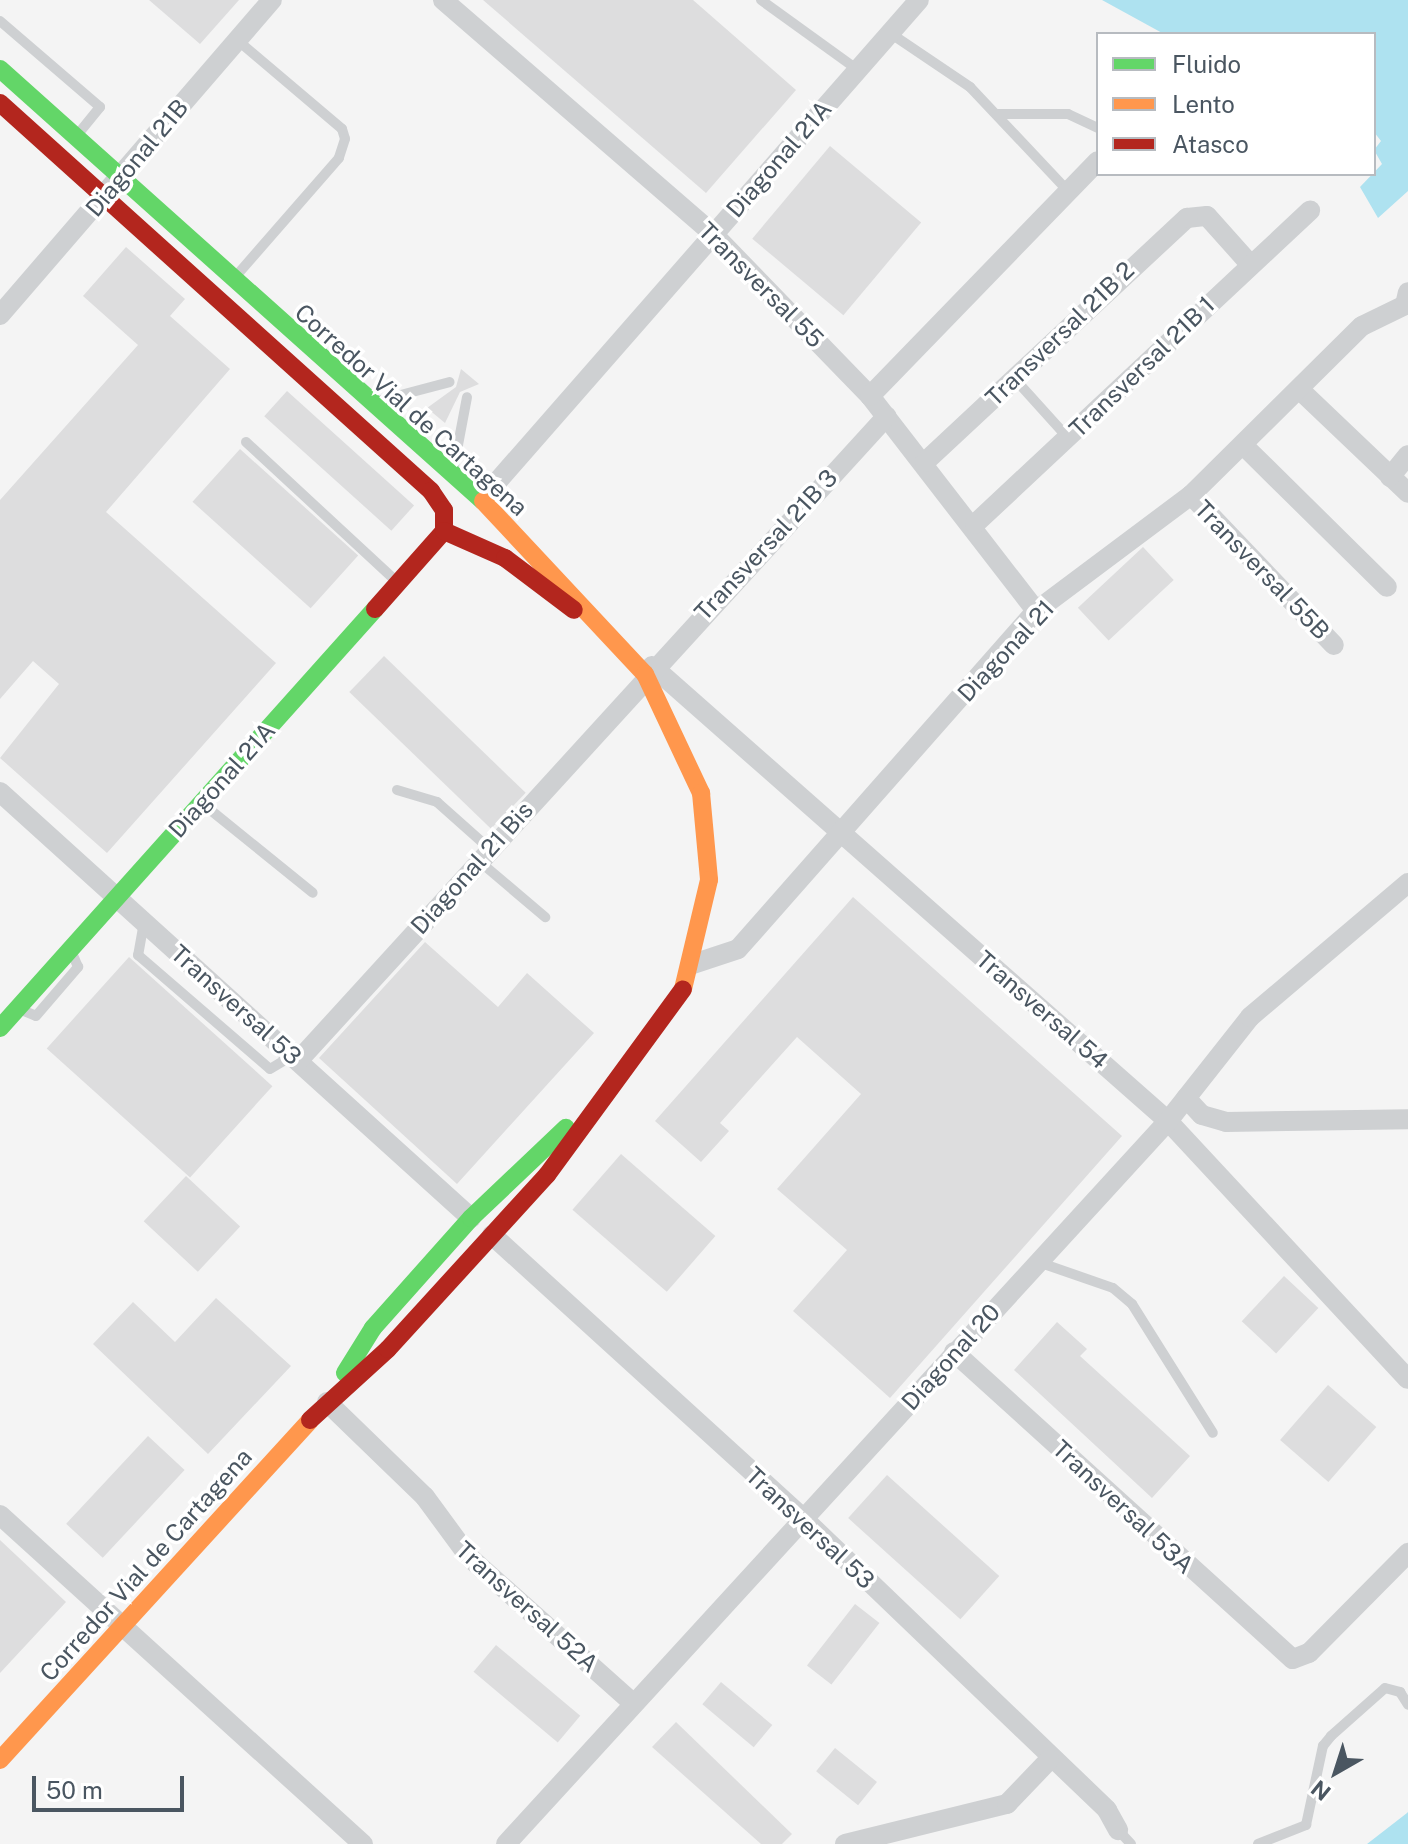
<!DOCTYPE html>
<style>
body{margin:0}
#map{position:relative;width:1408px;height:1844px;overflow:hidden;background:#f4f4f4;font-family:"Public Sans",sans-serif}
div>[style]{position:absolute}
.water>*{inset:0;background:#aee2f0}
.building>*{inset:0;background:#ddddde;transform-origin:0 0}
.lane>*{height:10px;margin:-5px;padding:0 5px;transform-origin:5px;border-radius:5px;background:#ced0d2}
.street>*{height:20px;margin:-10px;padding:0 10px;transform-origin:10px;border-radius:10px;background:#ced0d2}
.fast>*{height:18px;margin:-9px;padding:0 9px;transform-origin:9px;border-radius:9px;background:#63d668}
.slow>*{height:18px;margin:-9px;padding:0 9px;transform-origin:9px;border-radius:9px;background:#ff974d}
.jam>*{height:18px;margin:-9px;padding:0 9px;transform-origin:9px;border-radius:9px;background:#b3261e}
span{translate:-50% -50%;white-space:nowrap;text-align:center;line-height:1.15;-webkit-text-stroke:7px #fff;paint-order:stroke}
.street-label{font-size:24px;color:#4a5661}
.legend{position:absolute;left:1096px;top:32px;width:280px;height:144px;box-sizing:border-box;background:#fff;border:2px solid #b7bbc0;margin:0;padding:10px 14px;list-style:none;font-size:24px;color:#4a5661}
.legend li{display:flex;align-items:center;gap:16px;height:40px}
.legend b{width:40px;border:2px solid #b7bbc0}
.north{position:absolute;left:1296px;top:1732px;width:80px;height:80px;-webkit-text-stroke:6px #fff;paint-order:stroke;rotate:219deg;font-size:22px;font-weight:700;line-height:32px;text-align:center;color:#4a5661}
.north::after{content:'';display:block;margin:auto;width:28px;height:36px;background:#4a5661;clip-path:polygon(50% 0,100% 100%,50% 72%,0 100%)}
.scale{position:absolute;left:32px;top:1776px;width:152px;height:36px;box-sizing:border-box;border:4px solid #4a5661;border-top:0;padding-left:10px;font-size:24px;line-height:28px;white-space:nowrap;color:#4a5661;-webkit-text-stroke:6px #fff;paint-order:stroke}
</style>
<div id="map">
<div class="water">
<div style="clip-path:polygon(1102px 0,1408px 0,1408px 191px,1378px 218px,1360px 187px,1382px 164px,1374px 150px,1381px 141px,1374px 132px,1374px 34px,1164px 34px)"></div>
<div style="clip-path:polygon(1408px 1812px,1408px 1844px,1367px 1844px,1407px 1813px)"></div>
</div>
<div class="building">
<div style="clip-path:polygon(149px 0,239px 0,200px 44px)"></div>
<div style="clip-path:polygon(483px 0,693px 0,796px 90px,706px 193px)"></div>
<div style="left:830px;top:146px;width:119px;height:121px;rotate:40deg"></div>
<div style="clip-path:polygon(126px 247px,185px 299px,170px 316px,230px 369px,106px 512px,276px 663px,107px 853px,0 758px,59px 684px,33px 661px,0 699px,0 500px,138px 345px,83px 296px)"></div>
<div style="clip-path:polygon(461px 369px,479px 384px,460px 392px,445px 423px,427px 408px,456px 387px)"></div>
<div style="left:287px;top:391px;width:171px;height:34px;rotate:42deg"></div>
<div style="left:240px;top:449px;width:159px;height:71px;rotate:42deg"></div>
<div style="left:1143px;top:547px;width:45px;height:89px;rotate:47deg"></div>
<div style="left:384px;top:656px;width:197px;height:50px;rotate:44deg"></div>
<div style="clip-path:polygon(853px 897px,1122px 1136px,890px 1398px,793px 1311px,847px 1250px,777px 1189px,861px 1094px,797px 1037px,720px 1123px,729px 1131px,701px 1162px,655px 1121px)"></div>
<div style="clip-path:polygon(425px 942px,498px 1007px,527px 973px,594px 1033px,457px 1184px,319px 1058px)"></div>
<div style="left:129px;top:957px;width:193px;height:123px;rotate:42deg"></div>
<div style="left:621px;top:1154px;width:125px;height:74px;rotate:41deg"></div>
<div style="left:186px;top:1176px;width:74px;height:62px;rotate:43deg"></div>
<div style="left:1284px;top:1276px;width:47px;height:62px;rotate:43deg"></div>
<div style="clip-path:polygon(216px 1298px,291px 1366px,208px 1454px,93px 1344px,133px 1302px,175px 1342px)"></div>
<div style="clip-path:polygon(1057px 1322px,1087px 1349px,1080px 1356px,1190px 1456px,1152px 1498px,1014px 1370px)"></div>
<div style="left:1328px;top:1385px;width:64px;height:73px;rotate:41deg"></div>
<div style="left:148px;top:1436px;width:50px;height:120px;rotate:43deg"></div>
<div style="left:887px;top:1475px;width:151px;height:58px;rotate:42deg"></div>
<div style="clip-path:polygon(0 1540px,66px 1602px,0 1673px)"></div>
<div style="left:855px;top:1604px;width:31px;height:78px;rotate:38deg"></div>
<div style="left:496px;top:1645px;width:110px;height:35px;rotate:40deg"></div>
<div style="left:721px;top:1682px;width:67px;height:29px;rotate:40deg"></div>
<div style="clip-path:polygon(676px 1722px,792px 1834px,782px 1844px,761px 1844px,652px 1747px)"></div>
<div style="left:835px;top:1748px;width:54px;height:30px;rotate:39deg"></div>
</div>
<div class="lane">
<div style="left:761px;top:0;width:120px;rotate:35.8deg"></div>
<div style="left:0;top:21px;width:132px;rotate:40.7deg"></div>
<div style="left:100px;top:107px;width:36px;rotate:129deg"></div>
<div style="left:890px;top:33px;width:97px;rotate:34deg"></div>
<div style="left:970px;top:87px;width:143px;rotate:46.7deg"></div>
<div style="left:236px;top:39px;width:139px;rotate:40.3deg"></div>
<div style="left:342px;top:129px;width:10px;rotate:73deg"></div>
<div style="left:345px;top:139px;width:20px;rotate:108deg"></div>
<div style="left:339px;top:158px;width:157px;rotate:131.1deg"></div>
<div style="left:997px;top:114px;width:71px"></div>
<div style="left:1068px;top:114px;width:33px;rotate:25deg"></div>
<div style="left:1014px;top:378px;width:81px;rotate:48deg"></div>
<div style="left:378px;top:401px;width:74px;rotate:-14.8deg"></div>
<div style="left:246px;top:442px;width:206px;rotate:42.8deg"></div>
<div style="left:454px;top:466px;width:70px;rotate:-79.3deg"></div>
<div style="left:397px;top:790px;width:42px;rotate:16.7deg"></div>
<div style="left:437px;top:802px;width:71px;rotate:41.6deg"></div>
<div style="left:203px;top:804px;width:141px;rotate:39deg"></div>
<div style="left:479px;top:861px;width:87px;rotate:40.3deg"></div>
<div style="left:144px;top:922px;width:34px;rotate:100deg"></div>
<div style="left:138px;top:955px;width:174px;rotate:40.8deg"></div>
<div style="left:270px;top:1069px;width:26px;rotate:-31deg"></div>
<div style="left:19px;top:1009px;width:18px;rotate:22deg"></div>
<div style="left:36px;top:1016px;width:65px;rotate:-49.4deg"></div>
<div style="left:78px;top:967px;width:15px;rotate:-113deg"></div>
<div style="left:1038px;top:1262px;width:79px;rotate:19.1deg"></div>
<div style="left:1113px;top:1288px;width:25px;rotate:40deg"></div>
<div style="left:1132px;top:1304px;width:152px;rotate:57.9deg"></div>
<div style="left:1118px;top:1830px;width:19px;rotate:47deg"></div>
<div style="left:1258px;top:1844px;width:52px;rotate:-21.6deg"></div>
<div style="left:1306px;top:1825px;width:81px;rotate:-77.9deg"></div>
<div style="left:1323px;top:1746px;width:13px;rotate:-51deg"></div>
<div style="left:1331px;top:1736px;width:72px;rotate:-41.6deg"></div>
<div style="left:1385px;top:1688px;width:16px;rotate:15deg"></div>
<div style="left:1400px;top:1692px;width:15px;rotate:58deg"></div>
</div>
<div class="street">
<div style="left:443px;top:0;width:359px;rotate:40.9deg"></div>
<div style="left:714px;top:235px;width:224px;rotate:45.9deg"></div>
<div style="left:870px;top:396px;width:272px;rotate:52.3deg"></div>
<div style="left:0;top:315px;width:416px;rotate:-49.2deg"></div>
<div style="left:1300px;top:390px;width:149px;rotate:43.6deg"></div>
<div style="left:870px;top:396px;width:327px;rotate:-45.9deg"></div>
<div style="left:1243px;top:445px;width:202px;rotate:44.6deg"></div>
<div style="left:925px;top:462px;width:358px;rotate:-43deg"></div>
<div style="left:1187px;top:218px;width:20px;rotate:-6deg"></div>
<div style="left:1207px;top:216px;width:63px;rotate:48.2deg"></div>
<div style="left:1390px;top:477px;width:28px;rotate:-51deg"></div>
<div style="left:1191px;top:495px;width:207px;rotate:46.4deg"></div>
<div style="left:482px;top:499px;width:663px;rotate:-48.79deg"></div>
<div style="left:975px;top:524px;width:459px;rotate:-43.1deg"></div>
<div style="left:652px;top:666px;width:688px;rotate:41.41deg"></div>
<div style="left:1168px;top:1121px;width:352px;rotate:47.1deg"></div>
<div style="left:0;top:792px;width:635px;rotate:42.13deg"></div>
<div style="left:693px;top:964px;width:47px;rotate:-18.4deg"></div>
<div style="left:738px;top:949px;width:451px;rotate:-48.6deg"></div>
<div style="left:1036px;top:611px;width:194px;rotate:-36.8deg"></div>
<div style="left:1191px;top:495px;width:240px;rotate:-44.7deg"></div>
<div style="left:1362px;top:326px;width:48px;rotate:-26deg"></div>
<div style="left:1405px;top:305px;width:13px;rotate:-77deg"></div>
<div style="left:298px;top:1061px;width:873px;rotate:-47.6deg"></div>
<div style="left:1186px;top:1098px;width:23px;rotate:47deg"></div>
<div style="left:1202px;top:1115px;width:25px;rotate:16deg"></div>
<div style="left:1226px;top:1122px;width:182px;rotate:-0.9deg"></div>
<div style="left:492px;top:1235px;width:425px;rotate:42.3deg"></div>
<div style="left:806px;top:1521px;width:417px;rotate:43.8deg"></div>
<div style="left:1107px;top:1810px;width:23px;rotate:61deg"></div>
<div style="left:954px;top:1352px;width:457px;rotate:42.2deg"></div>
<div style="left:1293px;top:1659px;width:17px;rotate:-21deg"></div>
<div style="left:1309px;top:1653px;width:141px;rotate:-45.3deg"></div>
<div style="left:327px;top:1402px;width:136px;rotate:44.1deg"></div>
<div style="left:425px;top:1497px;width:74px;rotate:53.7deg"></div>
<div style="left:469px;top:1557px;width:220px;rotate:41.7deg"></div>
<div style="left:0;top:1515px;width:490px;rotate:42.2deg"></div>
<div style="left:506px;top:1844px;width:980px;rotate:-47.52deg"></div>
<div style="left:1168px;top:1121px;width:132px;rotate:-51.7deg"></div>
<div style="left:1250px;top:1017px;width:207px;rotate:-40.3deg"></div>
<div style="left:845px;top:1844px;width:167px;rotate:-13.9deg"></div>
<div style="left:1007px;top:1804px;width:61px;rotate:-46.3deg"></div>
</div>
<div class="fast">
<div style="left:0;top:69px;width:648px;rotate:41.81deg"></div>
<div style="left:0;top:1028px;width:562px;rotate:-48.17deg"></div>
<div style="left:345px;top:1373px;width:53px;rotate:-58.1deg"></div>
<div style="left:373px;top:1328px;width:147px;rotate:-48.3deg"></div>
<div style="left:471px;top:1218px;width:131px;rotate:-43.5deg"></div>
</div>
<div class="slow">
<div style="left:483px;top:501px;width:237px;rotate:46.9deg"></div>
<div style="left:645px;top:674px;width:132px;rotate:64.8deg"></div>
<div style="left:701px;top:793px;width:87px;rotate:84.7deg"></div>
<div style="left:709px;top:880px;width:112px;rotate:103.4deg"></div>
<div style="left:0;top:1760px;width:460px;rotate:-47.6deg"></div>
</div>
<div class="jam">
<div style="left:0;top:103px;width:580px;rotate:41.99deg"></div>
<div style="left:431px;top:491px;width:23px;rotate:56deg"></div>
<div style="left:444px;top:510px;width:21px;rotate:90deg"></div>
<div style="left:375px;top:609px;width:104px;rotate:-48.5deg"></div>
<div style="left:444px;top:531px;width:67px;rotate:23.9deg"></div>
<div style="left:505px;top:558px;width:86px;rotate:37deg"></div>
<div style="left:310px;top:1420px;width:105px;rotate:-42.3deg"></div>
<div style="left:388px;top:1349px;width:236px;rotate:-47.6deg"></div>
<div style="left:547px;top:1175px;width:230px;rotate:-53.8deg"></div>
</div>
<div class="street-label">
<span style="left:137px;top:158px;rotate:-50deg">Diagonal 21B</span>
<span style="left:779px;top:159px;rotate:-49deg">Diagonal 21A</span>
<span style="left:761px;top:285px;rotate:45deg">Transversal 55</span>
<span style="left:1060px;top:334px;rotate:-44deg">Transversal 21B 2</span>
<span style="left:1142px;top:367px;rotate:-44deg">Transversal 21B 1</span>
<span style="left:411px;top:410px;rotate:42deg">Corredor Vial de Cartagena</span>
<span style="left:766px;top:545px;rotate:-47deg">Transversal 21B 3</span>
<span style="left:1262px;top:570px;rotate:46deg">Transversal 55B</span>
<span style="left:1006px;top:651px;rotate:-47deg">Diagonal 21</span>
<span style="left:222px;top:780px;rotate:-48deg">Diagonal 21A</span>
<span style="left:472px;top:868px;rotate:-48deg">Diagonal 21 Bis</span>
<span style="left:236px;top:1005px;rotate:42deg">Transversal 53</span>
<span style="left:1042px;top:1010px;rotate:41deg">Transversal 54</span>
<span style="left:951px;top:1357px;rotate:-48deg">Diagonal 20</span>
<span style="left:1123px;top:1507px;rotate:43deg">Transversal 53A</span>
<span style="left:810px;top:1528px;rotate:43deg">Transversal 53</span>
<span style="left:146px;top:1565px;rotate:-48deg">Corredor Vial de Cartagena</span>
<span style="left:527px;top:1607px;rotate:42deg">Transversal 52A</span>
</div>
<ul class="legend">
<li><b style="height:10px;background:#63d668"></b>Fluido</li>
<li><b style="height:10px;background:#ff974d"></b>Lento</li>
<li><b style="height:10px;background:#b3261e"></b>Atasco</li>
</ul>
<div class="north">N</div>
<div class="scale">50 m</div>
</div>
